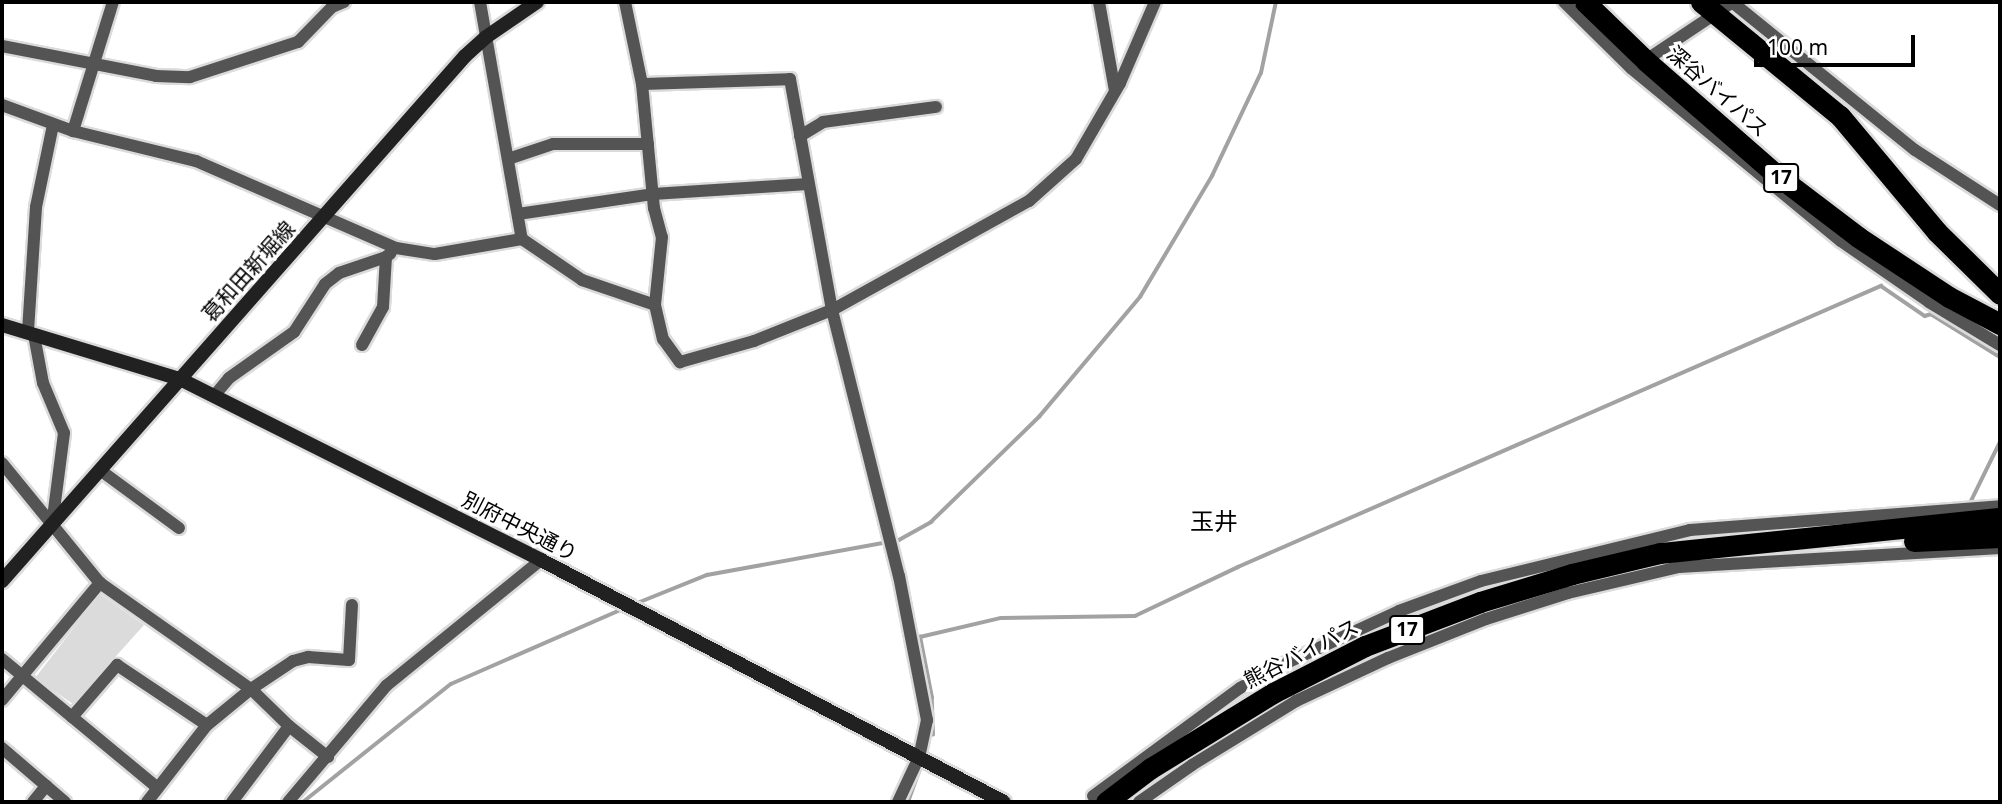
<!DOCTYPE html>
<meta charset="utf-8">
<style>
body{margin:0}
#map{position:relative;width:2002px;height:804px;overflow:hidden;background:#fff;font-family:"Noto Sans","Noto Sans JP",sans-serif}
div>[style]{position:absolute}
.green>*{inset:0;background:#dbdbdb}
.stream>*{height:3.5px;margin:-1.75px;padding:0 1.75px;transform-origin:1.75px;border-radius:1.75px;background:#a2a2a2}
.roads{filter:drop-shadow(2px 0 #dbdbdb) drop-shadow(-2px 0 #dbdbdb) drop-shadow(0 2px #dbdbdb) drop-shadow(0 -2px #dbdbdb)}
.street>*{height:12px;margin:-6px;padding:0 6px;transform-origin:6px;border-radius:6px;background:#545454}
.secondary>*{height:14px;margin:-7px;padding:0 7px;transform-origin:7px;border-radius:7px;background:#212121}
.highway>*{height:21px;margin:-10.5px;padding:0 10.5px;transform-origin:10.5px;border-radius:10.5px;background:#000}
span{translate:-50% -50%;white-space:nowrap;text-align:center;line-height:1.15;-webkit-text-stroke:6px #fff;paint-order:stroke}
.shield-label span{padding:2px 5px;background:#fff;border:2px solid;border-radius:5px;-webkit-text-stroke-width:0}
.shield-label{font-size:19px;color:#000;font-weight:700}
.street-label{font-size:21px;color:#000}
.quarter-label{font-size:24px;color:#000}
.frame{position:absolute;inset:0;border:4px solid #000;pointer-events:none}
.scale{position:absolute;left:1754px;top:35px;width:161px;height:32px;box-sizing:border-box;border:4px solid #000;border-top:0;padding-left:9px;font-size:21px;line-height:24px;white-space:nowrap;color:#000;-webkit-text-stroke:5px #fff;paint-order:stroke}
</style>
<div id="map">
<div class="green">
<div style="clip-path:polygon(100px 594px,144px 625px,73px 704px,35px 678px)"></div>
</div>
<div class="stream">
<div style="left:1971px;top:501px;width:66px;rotate:-63.8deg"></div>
<div style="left:635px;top:604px;width:78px;rotate:-21.9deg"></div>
<div style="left:707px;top:575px;width:195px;rotate:-10.3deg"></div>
<div style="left:899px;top:540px;width:37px;rotate:-29deg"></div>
<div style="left:931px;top:522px;width:151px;rotate:-44.2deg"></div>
<div style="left:1039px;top:417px;width:157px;rotate:-49.9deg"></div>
<div style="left:1140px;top:297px;width:141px;rotate:-59.2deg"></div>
<div style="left:1212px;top:176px;width:114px;rotate:-64.6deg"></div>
<div style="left:1261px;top:73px;width:73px;rotate:-78.1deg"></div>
<div style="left:933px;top:735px;width:37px;rotate:-92deg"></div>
<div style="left:932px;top:698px;width:62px;rotate:-101.1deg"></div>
<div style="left:920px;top:637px;width:83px;rotate:-13.2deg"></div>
<div style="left:1001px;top:618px;width:134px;rotate:-0.9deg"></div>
<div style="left:1135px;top:616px;width:114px;rotate:-25.4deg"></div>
<div style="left:1238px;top:567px;width:702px;rotate:-23.61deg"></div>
<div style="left:1881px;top:286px;width:53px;rotate:34.3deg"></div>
<div style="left:1925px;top:316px;width:6px;rotate:-18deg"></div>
<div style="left:1931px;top:314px;width:81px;rotate:31.9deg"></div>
<div style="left:303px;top:802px;width:189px;rotate:-38.6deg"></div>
<div style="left:451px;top:684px;width:190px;rotate:-23.6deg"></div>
<div style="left:908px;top:802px;width:33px;rotate:-70deg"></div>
</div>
<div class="roads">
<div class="street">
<div style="left:480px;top:2px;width:241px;rotate:80deg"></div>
<div style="left:625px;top:2px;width:84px;rotate:78.3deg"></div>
<div style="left:642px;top:84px;width:125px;rotate:84.5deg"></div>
<div style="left:654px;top:208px;width:30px;rotate:75deg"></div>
<div style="left:662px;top:237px;width:68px;rotate:95.9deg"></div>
<div style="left:655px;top:305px;width:35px;rotate:77deg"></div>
<div style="left:663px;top:339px;width:29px;rotate:54deg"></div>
<div style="left:680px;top:362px;width:77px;rotate:-15.8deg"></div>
<div style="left:754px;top:341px;width:84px;rotate:-21.7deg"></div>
<div style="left:832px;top:310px;width:225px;rotate:-29deg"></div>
<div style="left:1029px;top:201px;width:63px;rotate:-41.8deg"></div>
<div style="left:1076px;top:159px;width:88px;rotate:-59.9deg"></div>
<div style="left:1120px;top:83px;width:88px;rotate:-66.6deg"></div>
<div style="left:1099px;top:2px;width:90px;rotate:79.8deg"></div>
<div style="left:1564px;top:2px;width:94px;rotate:44.6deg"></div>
<div style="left:1631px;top:68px;width:272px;rotate:39.5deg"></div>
<div style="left:1841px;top:241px;width:107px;rotate:34.7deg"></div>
<div style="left:1929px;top:302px;width:83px;rotate:31.2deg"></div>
<div style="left:1732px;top:2px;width:235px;rotate:39deg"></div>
<div style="left:1915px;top:150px;width:101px;rotate:32.9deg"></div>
<div style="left:2px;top:46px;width:157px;rotate:11deg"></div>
<div style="left:156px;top:76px;width:34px;rotate:2deg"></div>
<div style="left:190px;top:77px;width:114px;rotate:-18deg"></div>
<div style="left:298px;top:42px;width:49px;rotate:-45.8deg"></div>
<div style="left:332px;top:7px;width:13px;rotate:-23deg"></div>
<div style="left:1640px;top:64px;width:112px;rotate:-33.7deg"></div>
<div style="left:642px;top:84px;width:148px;rotate:-1.9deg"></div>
<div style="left:790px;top:79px;width:235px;rotate:79.7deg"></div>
<div style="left:832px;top:310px;width:274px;rotate:75.9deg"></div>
<div style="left:899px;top:576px;width:147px;rotate:79deg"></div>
<div style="left:927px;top:720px;width:38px;rotate:102deg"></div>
<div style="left:919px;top:757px;width:50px;rotate:115deg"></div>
<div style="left:2px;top:105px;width:76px;rotate:20.1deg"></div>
<div style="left:73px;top:131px;width:127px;rotate:13.7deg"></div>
<div style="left:196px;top:161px;width:218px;rotate:23.5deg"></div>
<div style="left:396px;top:248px;width:39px;rotate:9deg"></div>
<div style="left:435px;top:254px;width:88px;rotate:-9.8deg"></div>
<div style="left:522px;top:239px;width:73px;rotate:34.3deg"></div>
<div style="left:582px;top:280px;width:77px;rotate:18.9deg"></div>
<div style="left:73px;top:131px;width:135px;rotate:-72.8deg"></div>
<div style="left:800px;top:136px;width:27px;rotate:-31deg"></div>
<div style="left:823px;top:122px;width:114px;rotate:-7.6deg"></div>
<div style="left:508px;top:159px;width:47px;rotate:-18.4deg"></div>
<div style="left:553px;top:144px;width:95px"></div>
<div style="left:518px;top:214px;width:136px;rotate:-8.4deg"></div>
<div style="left:653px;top:194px;width:155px;rotate:-3.7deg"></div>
<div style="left:28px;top:331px;width:124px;rotate:-86.3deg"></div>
<div style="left:36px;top:207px;width:84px;rotate:-78.3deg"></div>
<div style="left:34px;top:335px;width:49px;rotate:79.4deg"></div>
<div style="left:43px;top:383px;width:54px;rotate:67.2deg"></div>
<div style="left:64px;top:433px;width:93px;rotate:97.4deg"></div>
<div style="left:362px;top:345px;width:43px;rotate:-61.1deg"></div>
<div style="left:383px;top:307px;width:50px;rotate:-86.6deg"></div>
<div style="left:386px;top:257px;width:6px;rotate:-39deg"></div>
<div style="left:214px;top:396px;width:23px;rotate:-50deg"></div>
<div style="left:229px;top:378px;width:80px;rotate:-35.3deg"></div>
<div style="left:294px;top:332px;width:57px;rotate:-57.1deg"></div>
<div style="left:325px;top:284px;width:18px;rotate:-38deg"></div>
<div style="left:339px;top:273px;width:50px;rotate:-18.8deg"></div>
<div style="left:2px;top:463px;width:155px;rotate:50.8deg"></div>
<div style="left:100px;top:583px;width:184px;rotate:35.1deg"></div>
<div style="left:251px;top:689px;width:53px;rotate:44.2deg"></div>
<div style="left:289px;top:726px;width:50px;rotate:38.5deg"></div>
<div style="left:100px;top:470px;width:98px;rotate:36.3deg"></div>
<div style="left:2px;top:659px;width:202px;rotate:39.6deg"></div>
<div style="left:2px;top:700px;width:153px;rotate:-50.1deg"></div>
<div style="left:72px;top:717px;width:69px;rotate:-49.1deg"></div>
<div style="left:117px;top:665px;width:108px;rotate:33.7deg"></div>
<div style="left:2px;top:748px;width:83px;rotate:40.6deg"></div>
<div style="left:1093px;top:796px;width:182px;rotate:-36.3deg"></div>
<div style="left:1240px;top:688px;width:50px;rotate:-28.6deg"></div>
<div style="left:1284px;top:664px;width:127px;rotate:-24.7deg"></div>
<div style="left:1399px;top:611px;width:87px;rotate:-20.1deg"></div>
<div style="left:1481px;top:581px;width:215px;rotate:-13.7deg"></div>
<div style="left:1690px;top:530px;width:311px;rotate:-4.4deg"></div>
<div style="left:33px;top:802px;width:21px;rotate:-51deg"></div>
<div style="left:147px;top:802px;width:98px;rotate:-52.1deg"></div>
<div style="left:207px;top:725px;width:57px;rotate:-39.3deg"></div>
<div style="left:251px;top:689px;width:50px;rotate:-33.7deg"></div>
<div style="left:293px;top:661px;width:16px;rotate:-15deg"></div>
<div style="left:308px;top:657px;width:41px;rotate:4.2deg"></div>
<div style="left:349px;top:660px;width:55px;rotate:-86.9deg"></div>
<div style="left:232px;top:802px;width:95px;rotate:-53.1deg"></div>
<div style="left:288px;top:802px;width:153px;rotate:-49.8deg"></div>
<div style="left:387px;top:685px;width:198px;rotate:-39.1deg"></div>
<div style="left:1139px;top:802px;width:65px;rotate:-34.9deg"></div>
<div style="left:1192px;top:765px;width:122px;rotate:-31.6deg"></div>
<div style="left:1296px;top:701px;width:102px;rotate:-25.1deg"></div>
<div style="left:1388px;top:658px;width:105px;rotate:-21.7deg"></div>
<div style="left:1486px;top:619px;width:86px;rotate:-17.6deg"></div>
<div style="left:1568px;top:593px;width:114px;rotate:-13.2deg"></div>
<div style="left:1679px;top:567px;width:322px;rotate:-3.4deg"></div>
</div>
<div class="secondary">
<div style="left:2px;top:325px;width:186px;rotate:16.9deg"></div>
<div style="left:180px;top:379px;width:404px;rotate:26.6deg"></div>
<div style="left:541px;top:560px;width:522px;rotate:27.6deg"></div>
<div style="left:2px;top:581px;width:700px;rotate:-48.59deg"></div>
<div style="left:465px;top:56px;width:28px;rotate:-42deg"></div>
<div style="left:486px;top:37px;width:62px;rotate:-34.5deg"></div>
</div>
<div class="highway">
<div style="left:1585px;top:2px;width:85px;rotate:44deg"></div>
<div style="left:1646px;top:61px;width:175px;rotate:41.1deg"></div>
<div style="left:1778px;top:176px;width:101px;rotate:37.3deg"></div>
<div style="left:1858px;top:237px;width:109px;rotate:33.4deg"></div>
<div style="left:1949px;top:297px;width:58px;rotate:27.9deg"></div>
<div style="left:1701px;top:2px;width:180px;rotate:39.4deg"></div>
<div style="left:1840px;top:116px;width:151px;rotate:50.1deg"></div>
<div style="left:1937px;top:232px;width:88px;rotate:44.5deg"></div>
<div style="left:1914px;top:541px;width:86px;rotate:-2.7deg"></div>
<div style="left:1106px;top:802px;width:56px;rotate:-37.1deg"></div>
<div style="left:1151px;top:768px;width:143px;rotate:-31.6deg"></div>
<div style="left:1273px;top:693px;width:103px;rotate:-27.1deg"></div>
<div style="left:1365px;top:646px;width:123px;rotate:-20.9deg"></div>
<div style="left:1480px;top:602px;width:96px;rotate:-16.9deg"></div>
<div style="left:1572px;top:574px;width:90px;rotate:-13.4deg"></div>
<div style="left:1660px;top:553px;width:342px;rotate:-5.9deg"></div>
</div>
</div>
<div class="shield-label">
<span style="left:1781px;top:178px">17</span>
<span style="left:1407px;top:630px">17</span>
</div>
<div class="street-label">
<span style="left:1718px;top:91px;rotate:41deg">深谷バイパス</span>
<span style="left:248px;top:271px;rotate:-48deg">葛和田新堀線</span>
<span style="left:520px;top:526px;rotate:27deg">別府中央通り</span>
<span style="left:1301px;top:653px;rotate:-27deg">熊谷バイパス</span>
</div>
<div class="quarter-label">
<span style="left:1214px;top:521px">玉井</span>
</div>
<div class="frame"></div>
<div class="scale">100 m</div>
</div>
